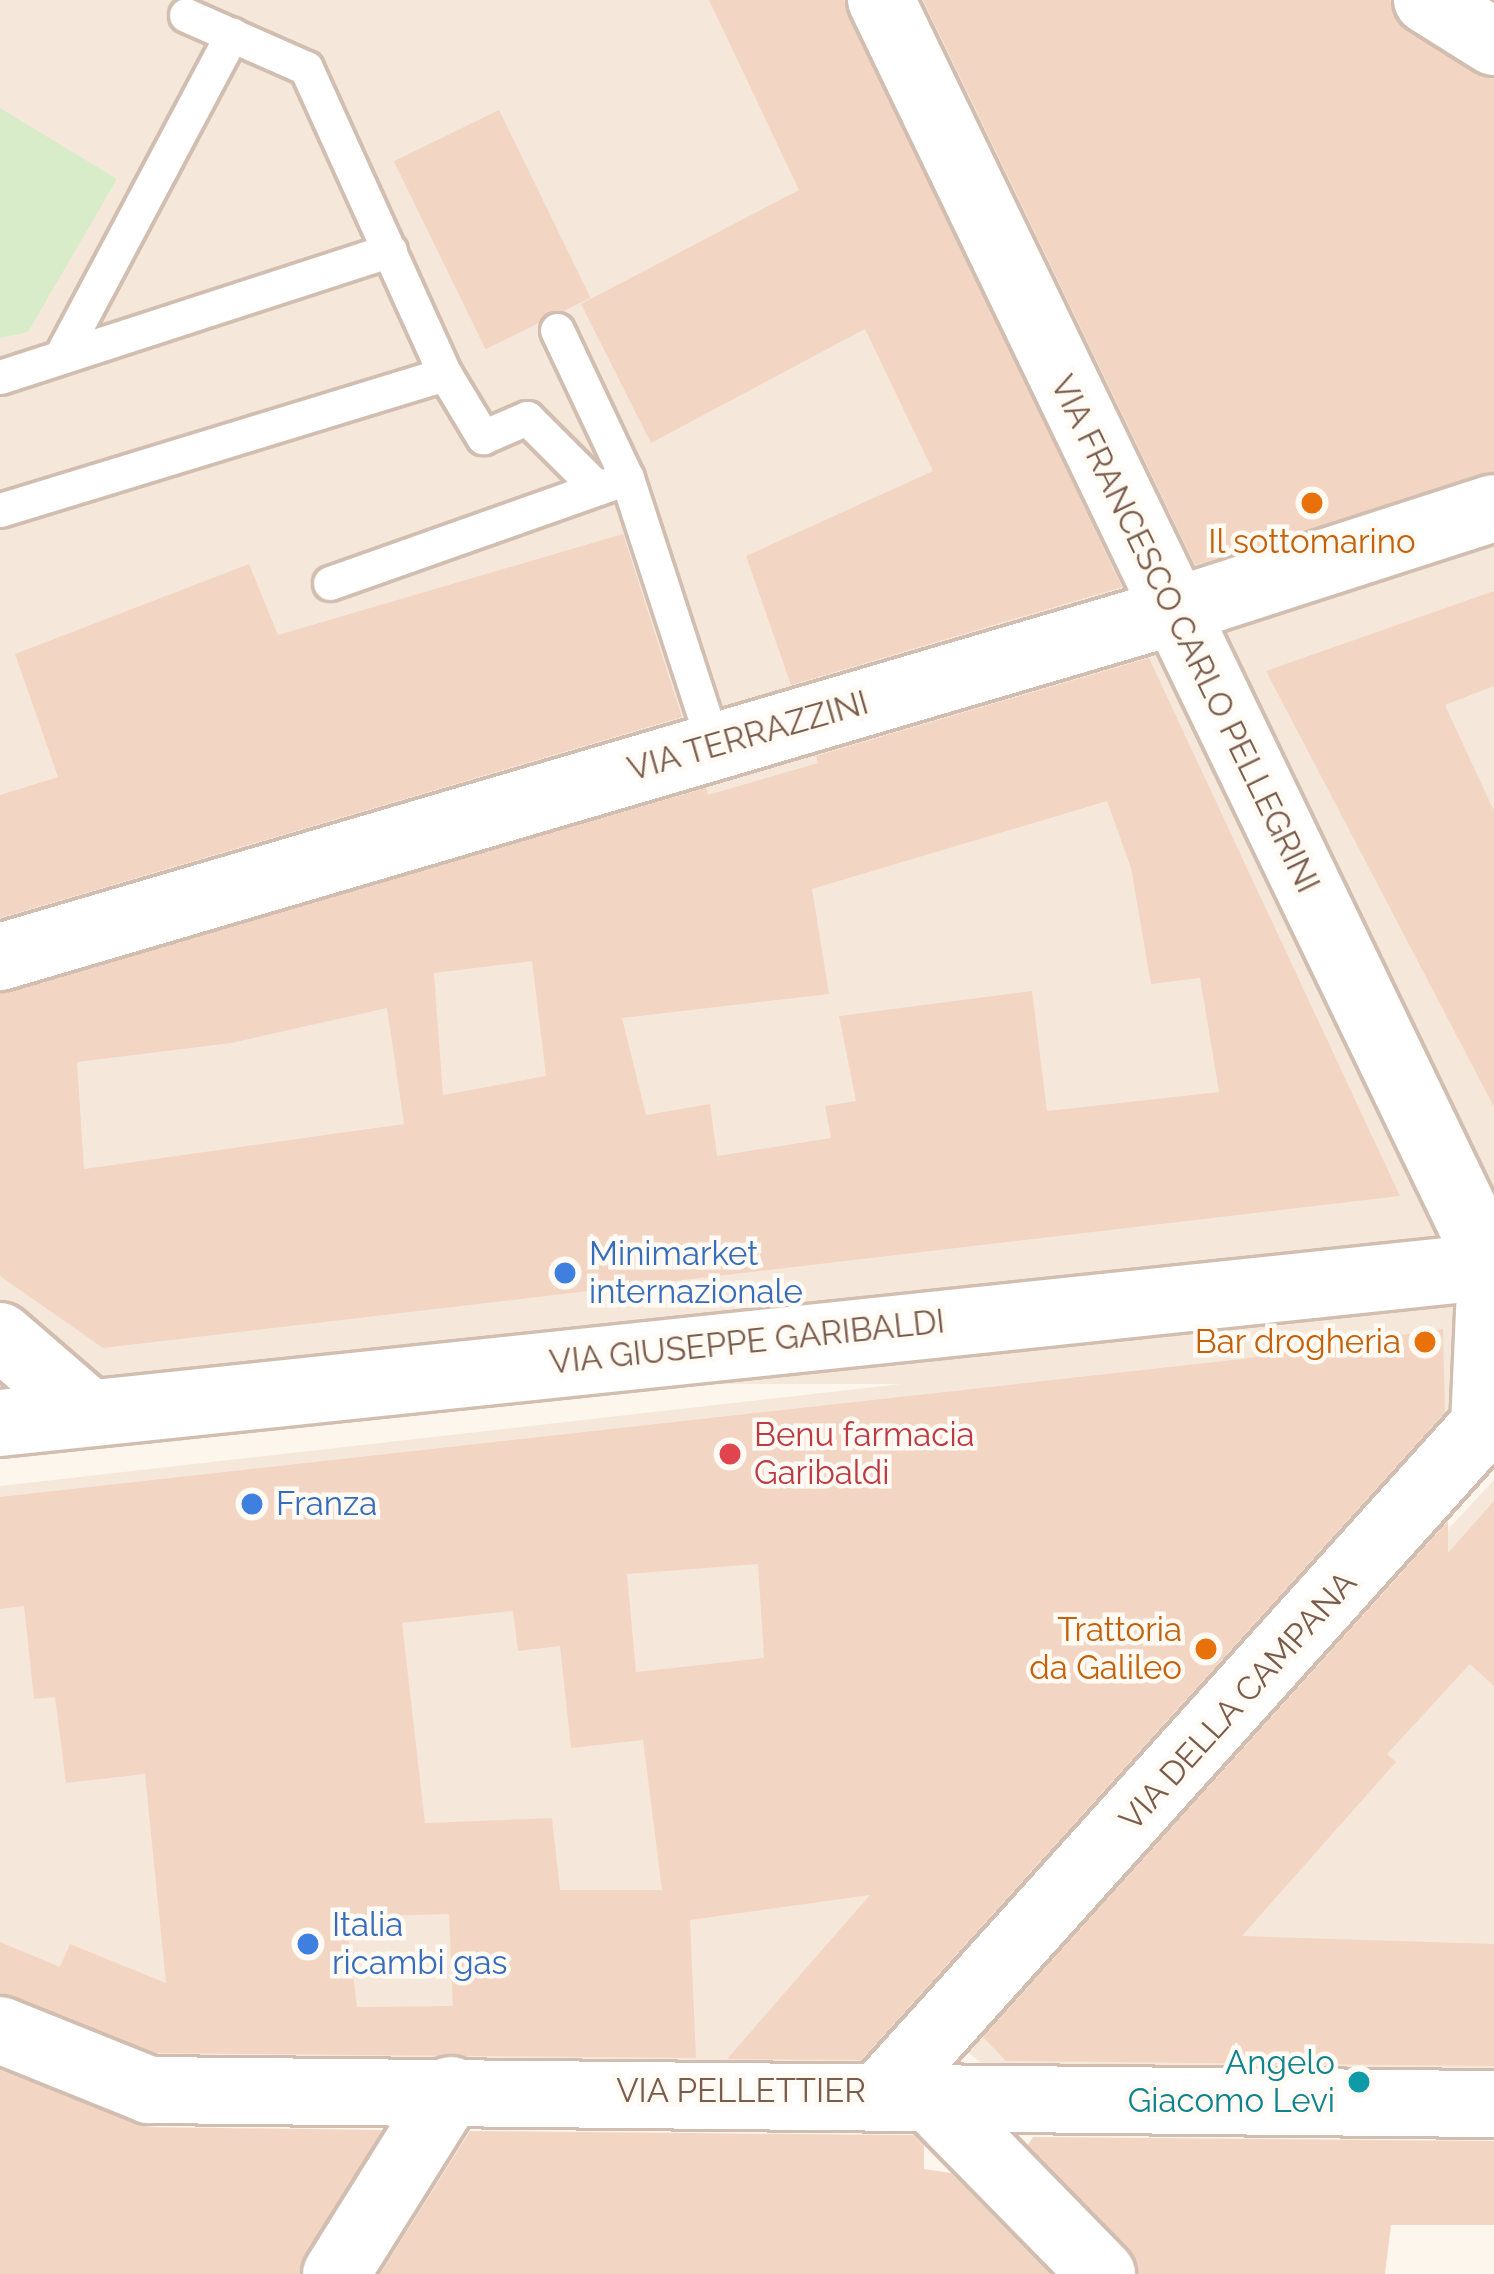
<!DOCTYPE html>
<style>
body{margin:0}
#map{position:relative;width:1494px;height:2274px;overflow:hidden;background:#fdf6ec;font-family:Raleway,sans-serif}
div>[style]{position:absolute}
.residential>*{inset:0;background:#f5e8da;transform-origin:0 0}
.green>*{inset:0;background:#d8ecc9}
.building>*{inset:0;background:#f3d5c3;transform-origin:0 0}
.roads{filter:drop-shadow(3px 0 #d1beb0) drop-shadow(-3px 0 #d1beb0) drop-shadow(0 3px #d1beb0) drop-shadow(0 -3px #d1beb0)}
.lane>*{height:33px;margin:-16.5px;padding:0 16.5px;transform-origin:16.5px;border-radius:16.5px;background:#fff}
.street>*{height:66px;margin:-33px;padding:0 33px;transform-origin:33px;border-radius:33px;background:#fff}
.secondary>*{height:66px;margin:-33px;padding:0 33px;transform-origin:33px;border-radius:33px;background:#fff}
.dots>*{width:33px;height:33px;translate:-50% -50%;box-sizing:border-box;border:6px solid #fffaf3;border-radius:50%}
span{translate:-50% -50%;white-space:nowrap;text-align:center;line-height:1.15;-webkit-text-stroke:9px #fffaf3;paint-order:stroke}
.food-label{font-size:33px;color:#c56008}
.right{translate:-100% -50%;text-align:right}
.street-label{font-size:33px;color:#7a5c4d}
.shop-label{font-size:33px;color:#366cbe}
.left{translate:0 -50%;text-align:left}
.health-label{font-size:33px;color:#be3a42}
.culture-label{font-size:33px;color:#0d838f}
</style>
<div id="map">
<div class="residential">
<div style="left:0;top:0;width:1494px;height:1384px"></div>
<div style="clip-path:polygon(1459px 1321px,1457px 1435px,870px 2083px,169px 2080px,0 2012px,0 1486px)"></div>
<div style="clip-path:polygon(1494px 1480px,1494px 2084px,1005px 2083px,964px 2049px)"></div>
</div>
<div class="green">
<div style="clip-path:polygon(0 108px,117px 179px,28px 332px,0 338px)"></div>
</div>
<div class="building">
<div style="clip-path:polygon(709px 0,844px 0,1122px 587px,791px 685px,746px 556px,933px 471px,865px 329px,651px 443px,581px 304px,799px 190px)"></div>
<div style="clip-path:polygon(923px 0,1390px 0,1407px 32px,1494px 79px,1494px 472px,1195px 565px)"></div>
<div style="left:499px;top:110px;width:209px;height:117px;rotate:64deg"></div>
<div style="clip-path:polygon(623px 534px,682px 717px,0 918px,0 795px,58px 777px,15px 654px,249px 564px,278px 635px)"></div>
<div style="clip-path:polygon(1494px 591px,1494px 686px,1445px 705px,1494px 811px,1494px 1107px,1266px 671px)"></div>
<div style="clip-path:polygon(evenodd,1149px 658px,1400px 1196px,103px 1348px,0 1276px,0 993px,706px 788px,708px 795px,818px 763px,816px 756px,1149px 658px,1107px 801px,1131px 868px,1151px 984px,1200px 978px,1219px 1092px,1047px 1111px,1032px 991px,839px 1016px,856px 1101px,825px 1106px,831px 1138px,717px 1156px,710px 1104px,646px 1115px,622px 1018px,829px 994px,812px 889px,1107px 801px,1149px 658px,532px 961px,546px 1076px,443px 1095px,434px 973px,532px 961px,1149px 658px,387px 1008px,404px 1124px,84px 1169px,77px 1062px,231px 1043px,387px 1008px)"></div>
<div style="clip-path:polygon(evenodd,1443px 1329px,1445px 1412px,861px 2060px,727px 2059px,870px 1895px,690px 1920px,696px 2058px,156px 2053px,0 1993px,0 1942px,60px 1967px,70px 1944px,166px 1983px,145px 1774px,66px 1783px,55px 1697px,34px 1699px,24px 1606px,0 1609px,0 1497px,1242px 1359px,1443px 1329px,758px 1564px,764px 1658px,636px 1672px,627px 1574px,758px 1564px,1443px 1329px,513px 1611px,518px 1651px,560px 1646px,571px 1748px,643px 1740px,662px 1890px,560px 1890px,552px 1818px,425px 1823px,402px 1623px,513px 1611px,1443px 1329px,449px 1914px,453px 2006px,357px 2007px,346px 1917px,449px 1914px)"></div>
<div style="clip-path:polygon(1494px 1501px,1494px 1686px,1470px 1664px,1387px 1754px,1396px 1762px,1242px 1936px,1494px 1944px,1494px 2066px,1006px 2061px,983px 2037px,1448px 1521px,1448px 1553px)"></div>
<div style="clip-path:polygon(0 2070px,148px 2127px,382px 2130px,299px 2274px,0 2274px)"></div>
<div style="clip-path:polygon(470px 2131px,914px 2135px,924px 2146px,924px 2169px,951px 2173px,1050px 2274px,380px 2274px)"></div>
<div style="clip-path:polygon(1033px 2137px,1494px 2141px,1494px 2225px,1391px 2225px,1385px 2274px,1138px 2274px,1129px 2248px,1028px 2145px)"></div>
</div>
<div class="roads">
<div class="lane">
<div style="left:186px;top:15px;width:131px;rotate:23.8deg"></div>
<div style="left:306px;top:68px;width:336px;rotate:65.6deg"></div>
<div style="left:445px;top:374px;width:74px;rotate:58.9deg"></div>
<div style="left:483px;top:437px;width:48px;rotate:-23.4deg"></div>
<div style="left:527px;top:418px;width:99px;rotate:45deg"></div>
<div style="left:557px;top:330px;width:164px;rotate:64.7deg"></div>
<div style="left:61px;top:356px;width:364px;rotate:-62deg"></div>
<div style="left:0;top:377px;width:410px;rotate:-18deg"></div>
<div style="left:0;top:510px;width:465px;rotate:-17deg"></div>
<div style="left:330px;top:583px;width:315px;rotate:-19.5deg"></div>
<div style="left:627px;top:478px;width:282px;rotate:72deg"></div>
</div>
<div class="street">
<div style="left:881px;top:0;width:1405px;rotate:64.27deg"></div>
<div style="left:1491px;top:1266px;width:159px;rotate:92.5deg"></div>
<div style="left:1484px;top:1425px;width:898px;rotate:132.02deg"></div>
<div style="left:1427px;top:0;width:79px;rotate:32.1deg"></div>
<div style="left:0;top:957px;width:1222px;rotate:-16.4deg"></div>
<div style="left:1172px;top:612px;width:338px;rotate:-17.9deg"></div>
<div style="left:0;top:1336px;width:116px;rotate:40.8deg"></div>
<div style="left:0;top:2030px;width:161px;rotate:21.9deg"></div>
<div style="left:149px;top:2090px;width:1345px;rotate:0.6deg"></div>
<div style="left:925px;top:2093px;width:253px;rotate:45.6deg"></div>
<div style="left:336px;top:2274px;width:217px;rotate:-58deg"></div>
</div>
<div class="secondary">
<div style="left:0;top:1423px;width:1502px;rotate:-6deg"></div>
</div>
</div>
<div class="dots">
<div style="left:1312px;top:503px;background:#e8710a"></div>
<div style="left:565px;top:1273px;background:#3f7fe0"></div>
<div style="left:1425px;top:1342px;background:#e8710a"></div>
<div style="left:730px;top:1454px;background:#e0444e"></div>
<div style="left:252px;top:1504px;background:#3f7fe0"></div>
<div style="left:1206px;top:1649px;background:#e8710a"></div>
<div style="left:308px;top:1944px;background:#3f7fe0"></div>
<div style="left:1359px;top:2082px;background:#0f9aa8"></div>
</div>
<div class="food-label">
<span style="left:1312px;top:542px">Il sottomarino</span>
<span class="right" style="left:1401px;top:1342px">Bar drogheria</span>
<span class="right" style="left:1182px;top:1649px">Trattoria<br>da Galileo</span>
</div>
<div class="street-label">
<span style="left:1185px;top:634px;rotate:64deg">VIA FRANCESCO CARLO PELLEGRINI</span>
<span style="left:748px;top:736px;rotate:-16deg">VIA TERRAZZINI</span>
<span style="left:747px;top:1342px;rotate:-6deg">VIA GIUSEPPE GARIBALDI</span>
<span style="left:1238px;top:1701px;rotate:-48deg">VIA DELLA CAMPANA</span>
<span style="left:741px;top:2091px">VIA PELLETTIER</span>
</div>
<div class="shop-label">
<span class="left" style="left:589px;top:1273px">Minimarket<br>internazionale</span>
<span class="left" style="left:276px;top:1504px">Franza</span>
<span class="left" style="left:332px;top:1944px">Italia<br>ricambi gas</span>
</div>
<div class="health-label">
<span class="left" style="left:754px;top:1454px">Benu farmacia<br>Garibaldi</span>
</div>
<div class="culture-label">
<span class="right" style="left:1335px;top:2082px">Angelo<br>Giacomo Levi</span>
</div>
</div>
